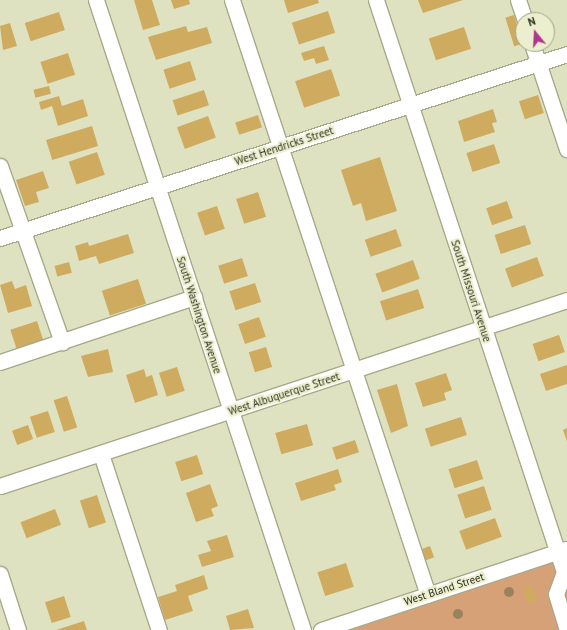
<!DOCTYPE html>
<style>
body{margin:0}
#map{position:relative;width:567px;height:630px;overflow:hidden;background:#dfe2c0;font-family:"PT Sans",sans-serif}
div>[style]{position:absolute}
.green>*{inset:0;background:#d7a177}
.building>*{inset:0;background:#cfab5f;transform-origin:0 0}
.roads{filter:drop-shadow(1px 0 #a7a989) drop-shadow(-1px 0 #a7a989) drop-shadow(0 1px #a7a989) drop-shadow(0 -1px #a7a989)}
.minor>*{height:15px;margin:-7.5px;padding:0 7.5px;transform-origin:7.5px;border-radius:7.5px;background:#fff}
.trees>*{width:10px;height:10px;margin:-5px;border-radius:50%;background:#99835e}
span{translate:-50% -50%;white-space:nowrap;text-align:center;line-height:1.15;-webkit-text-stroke:4px #ecefcd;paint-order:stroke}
.street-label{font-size:11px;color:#2c2d20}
.north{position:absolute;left:515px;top:12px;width:40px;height:40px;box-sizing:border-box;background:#ecefcd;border:1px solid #9fa188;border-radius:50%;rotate:342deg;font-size:11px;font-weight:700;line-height:16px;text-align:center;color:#2c2d20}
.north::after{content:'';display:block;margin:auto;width:14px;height:18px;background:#af378c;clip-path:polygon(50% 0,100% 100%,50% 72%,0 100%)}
</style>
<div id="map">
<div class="green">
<div style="clip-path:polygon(557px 552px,567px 581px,567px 630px,321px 630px)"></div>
</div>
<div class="building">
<div style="clip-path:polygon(134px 0,152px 0,160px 25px,143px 30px)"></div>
<div style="clip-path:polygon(171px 0,189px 0,190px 4px,174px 9px)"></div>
<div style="clip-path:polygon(284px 0,318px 0,319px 3px,288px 13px)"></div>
<div style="clip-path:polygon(418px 0,463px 0,423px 13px)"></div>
<div style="left:328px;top:11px;width:23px;height:38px;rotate:72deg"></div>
<div style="left:59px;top:12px;width:19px;height:36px;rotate:72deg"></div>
<div style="left:514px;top:15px;width:30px;height:9px;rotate:73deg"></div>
<div style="clip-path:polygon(10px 23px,17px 46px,3px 50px,0 26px)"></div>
<div style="clip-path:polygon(186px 26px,188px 32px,207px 27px,212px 43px,156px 60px,148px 37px)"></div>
<div style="left:464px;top:27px;width:23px;height:37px;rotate:72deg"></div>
<div style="clip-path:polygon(324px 46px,329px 60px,316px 64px,314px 58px,304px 61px,301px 53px)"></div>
<div style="left:68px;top:53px;width:23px;height:29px;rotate:72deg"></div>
<div style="left:190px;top:61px;width:20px;height:28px;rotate:72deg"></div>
<div style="left:331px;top:69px;width:28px;height:38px;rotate:71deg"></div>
<div style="left:49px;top:86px;width:8px;height:16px;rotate:76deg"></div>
<div style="left:204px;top:90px;width:16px;height:33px;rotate:72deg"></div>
<div style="left:538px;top:95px;width:19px;height:20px;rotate:72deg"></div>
<div style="clip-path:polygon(59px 96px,62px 106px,83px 99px,88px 116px,58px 126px,52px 106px,41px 110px,39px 102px)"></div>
<div style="clip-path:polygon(493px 109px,497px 122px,492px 123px,495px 132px,464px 142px,458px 121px)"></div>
<div style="left:258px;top:115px;width:13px;height:24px;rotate:72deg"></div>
<div style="left:208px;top:116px;width:23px;height:33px;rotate:70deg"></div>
<div style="left:92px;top:126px;width:21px;height:48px;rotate:73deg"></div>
<div style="left:494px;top:144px;width:20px;height:29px;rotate:72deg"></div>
<div style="left:97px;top:152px;width:24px;height:30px;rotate:71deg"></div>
<div style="clip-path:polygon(380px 157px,397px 211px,366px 221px,361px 203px,353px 206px,341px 170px)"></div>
<div style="clip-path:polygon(43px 171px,49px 188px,36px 192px,39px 202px,25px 206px,16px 180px)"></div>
<div style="left:258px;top:192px;width:26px;height:23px;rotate:72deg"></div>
<div style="left:507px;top:201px;width:18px;height:22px;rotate:71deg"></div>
<div style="left:217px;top:206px;width:24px;height:21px;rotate:71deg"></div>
<div style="left:525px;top:225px;width:20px;height:32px;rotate:72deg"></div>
<div style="left:396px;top:229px;width:18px;height:33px;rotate:71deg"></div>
<div style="clip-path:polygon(128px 234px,134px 253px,99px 264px,96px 256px,79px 261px,75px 246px,88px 242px,89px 246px)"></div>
<div style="left:537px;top:257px;width:20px;height:34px;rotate:70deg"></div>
<div style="left:242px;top:258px;width:19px;height:25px;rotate:72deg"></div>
<div style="left:413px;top:260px;width:20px;height:40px;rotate:70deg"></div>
<div style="left:69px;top:262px;width:11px;height:15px;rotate:75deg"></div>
<div style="left:138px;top:279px;width:26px;height:38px;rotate:72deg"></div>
<div style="clip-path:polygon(12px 281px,15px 289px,26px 285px,32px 306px,8px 313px,0 285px)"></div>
<div style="left:255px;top:283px;width:20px;height:27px;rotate:72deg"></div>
<div style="left:418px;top:289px;width:20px;height:40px;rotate:72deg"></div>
<div style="left:259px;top:317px;width:21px;height:22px;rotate:71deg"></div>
<div style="left:37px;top:321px;width:20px;height:28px;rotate:72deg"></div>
<div style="left:559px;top:335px;width:18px;height:28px;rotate:71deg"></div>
<div style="left:266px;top:347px;width:21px;height:18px;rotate:73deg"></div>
<div style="clip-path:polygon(108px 349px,113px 372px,88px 377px,81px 356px)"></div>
<div style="clip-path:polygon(567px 365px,567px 384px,546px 391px,540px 374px)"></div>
<div style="left:177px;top:367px;width:25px;height:19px;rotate:72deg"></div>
<div style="clip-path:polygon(144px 369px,146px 377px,152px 375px,158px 395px,135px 403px,126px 375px)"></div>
<div style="clip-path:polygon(446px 373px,452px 390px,444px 393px,446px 400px,423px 407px,415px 383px)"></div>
<div style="clip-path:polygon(397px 384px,408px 426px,391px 433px,377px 390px)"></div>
<div style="left:67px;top:396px;width:33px;height:14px;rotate:72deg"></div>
<div style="left:48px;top:411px;width:22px;height:19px;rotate:72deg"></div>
<div style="left:461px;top:417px;width:19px;height:38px;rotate:72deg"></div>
<div style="left:307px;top:424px;width:22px;height:33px;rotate:74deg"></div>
<div style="left:28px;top:425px;width:15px;height:17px;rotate:70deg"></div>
<div style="clip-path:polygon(567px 428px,567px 441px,563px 430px)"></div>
<div style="left:355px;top:440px;width:13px;height:24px;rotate:72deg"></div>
<div style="left:197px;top:455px;width:20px;height:23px;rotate:72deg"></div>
<div style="left:477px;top:460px;width:20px;height:30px;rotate:72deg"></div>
<div style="clip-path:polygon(338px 469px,342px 482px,334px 485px,336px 490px,301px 501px,295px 483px)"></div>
<div style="clip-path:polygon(210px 484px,218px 506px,211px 509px,214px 516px,196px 522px,186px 493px)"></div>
<div style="left:484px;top:486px;width:25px;height:28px;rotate:72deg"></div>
<div style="left:97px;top:495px;width:29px;height:18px;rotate:72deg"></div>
<div style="left:55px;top:509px;width:17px;height:37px;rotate:69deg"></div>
<div style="left:495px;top:518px;width:20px;height:38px;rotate:70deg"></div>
<div style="clip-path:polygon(227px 535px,234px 557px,202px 567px,198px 555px,211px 551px,207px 541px)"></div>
<div style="left:430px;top:546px;width:12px;height:13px;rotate:70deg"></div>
<div style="left:346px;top:563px;width:25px;height:30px;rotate:72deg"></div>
<div style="clip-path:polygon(204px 575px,208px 589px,188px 596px,193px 611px,165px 620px,158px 597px,177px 591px,175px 585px)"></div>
<div style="left:532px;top:586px;width:15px;height:10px;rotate:70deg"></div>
<div style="left:64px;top:596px;width:22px;height:20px;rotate:72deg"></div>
<div style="clip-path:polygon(248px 609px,254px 628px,230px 630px,226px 616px)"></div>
<div style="clip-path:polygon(84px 621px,87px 630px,56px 630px)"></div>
</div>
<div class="roads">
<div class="minor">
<div style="left:96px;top:0;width:663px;rotate:71.81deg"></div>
<div style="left:232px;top:0;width:626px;rotate:71.77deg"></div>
<div style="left:376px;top:0;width:612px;rotate:71.8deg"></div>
<div style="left:518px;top:0;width:21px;rotate:71deg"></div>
<div style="left:532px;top:44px;width:111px;rotate:71.6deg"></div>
<div style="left:0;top:166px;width:187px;rotate:70.6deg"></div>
<div style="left:0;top:238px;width:596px;rotate:-17.98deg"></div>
<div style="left:0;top:362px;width:205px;rotate:-18.5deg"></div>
<div style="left:101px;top:454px;width:185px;rotate:71.8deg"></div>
<div style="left:0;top:486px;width:597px;rotate:-18.16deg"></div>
<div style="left:564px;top:572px;width:23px;rotate:110deg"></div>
<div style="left:556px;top:594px;width:38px;rotate:73deg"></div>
<div style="left:0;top:574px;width:59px;rotate:72.2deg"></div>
<div style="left:321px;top:630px;width:258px;rotate:-18.3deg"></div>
</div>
</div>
<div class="trees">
<div style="left:509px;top:592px"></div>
<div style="left:458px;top:614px"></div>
</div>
<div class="street-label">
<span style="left:284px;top:146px;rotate:-18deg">West Hendricks Street</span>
<span style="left:471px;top:291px;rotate:72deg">South Missouri Avenue</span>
<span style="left:199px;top:315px;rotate:72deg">South Washington Avenue</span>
<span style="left:284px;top:394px;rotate:-18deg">West Albuquerque Street</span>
<span style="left:444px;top:589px;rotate:-18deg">West Bland Street</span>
</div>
<div class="north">N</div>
</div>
